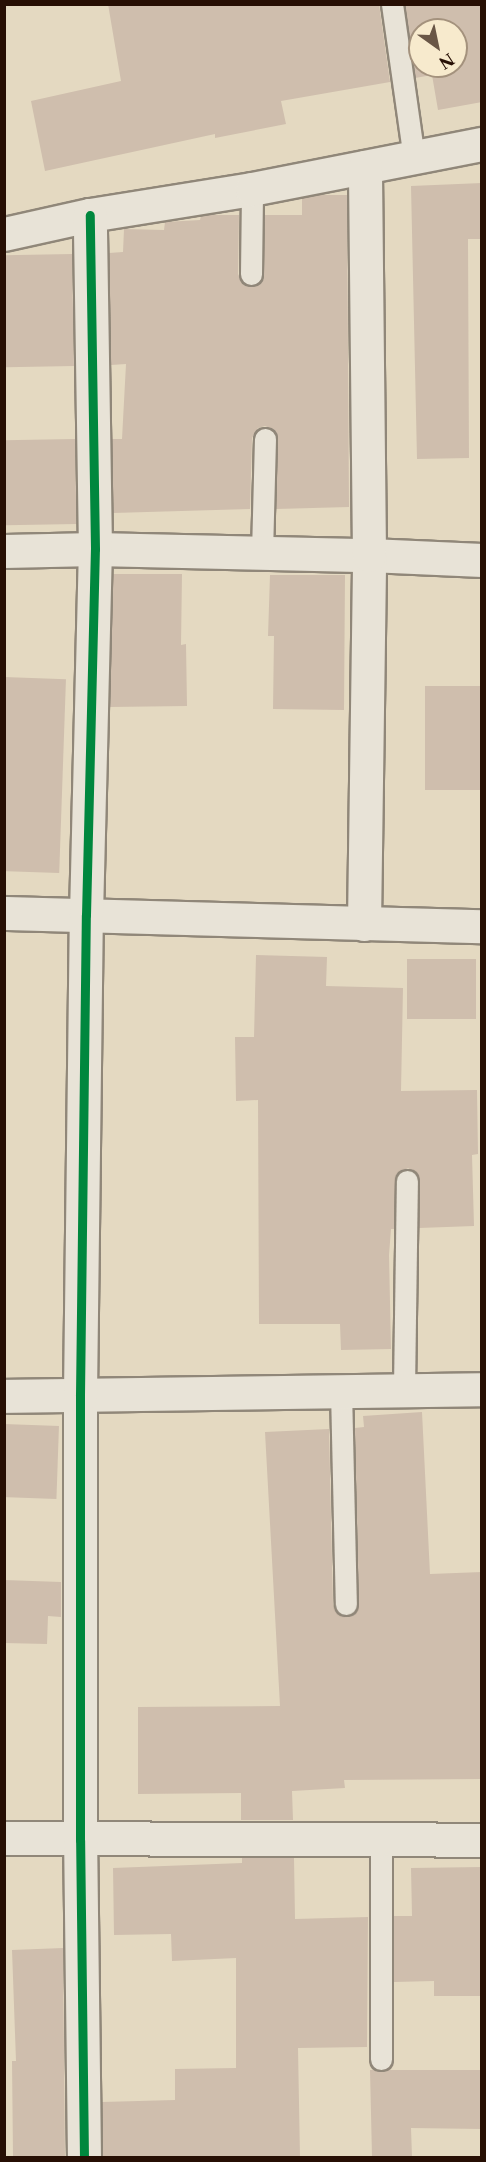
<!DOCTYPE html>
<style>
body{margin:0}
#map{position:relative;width:486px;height:2162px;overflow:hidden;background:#e4d9c1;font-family:"Libre Caslon Text",serif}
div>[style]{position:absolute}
.building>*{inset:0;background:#cfbead;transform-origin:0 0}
.roads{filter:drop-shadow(2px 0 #908779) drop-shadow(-2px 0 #908779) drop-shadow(0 2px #908779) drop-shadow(0 -2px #908779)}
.lane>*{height:21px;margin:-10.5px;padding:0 10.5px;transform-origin:10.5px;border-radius:10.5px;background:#e8e3d7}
.street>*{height:33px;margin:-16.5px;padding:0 16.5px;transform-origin:16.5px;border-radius:16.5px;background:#e8e3d7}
.cycleway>*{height:9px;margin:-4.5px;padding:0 4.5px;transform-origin:4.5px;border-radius:4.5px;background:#00873e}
span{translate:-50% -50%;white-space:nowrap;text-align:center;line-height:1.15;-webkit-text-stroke:4.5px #f7eacd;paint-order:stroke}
.frame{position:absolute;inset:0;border:6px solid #270f04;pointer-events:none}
.north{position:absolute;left:408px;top:18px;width:60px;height:60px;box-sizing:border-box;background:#f7eacd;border:2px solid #a4927d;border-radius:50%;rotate:147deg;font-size:16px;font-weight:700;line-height:24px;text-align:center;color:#270f04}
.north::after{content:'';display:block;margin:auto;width:21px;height:27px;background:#695646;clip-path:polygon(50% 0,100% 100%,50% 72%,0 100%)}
</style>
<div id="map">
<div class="building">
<div style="clip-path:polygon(108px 4px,379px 4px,390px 82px,281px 101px,286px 124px,215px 138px,215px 134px,45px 171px,31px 101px,121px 81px)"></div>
<div style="clip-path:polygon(evenodd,405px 4px,482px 4px,482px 102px,438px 110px,432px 75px,415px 78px,405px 4px,420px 30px,456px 30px,456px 66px,420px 66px,420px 30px)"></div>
<div style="clip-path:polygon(482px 183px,482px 239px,468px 239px,469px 458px,417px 459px,411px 186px)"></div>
<div style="clip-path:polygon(320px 195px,347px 195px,349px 507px,276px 509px,278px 439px,272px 429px,265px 426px,258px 428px,252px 438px,250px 509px,113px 513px,112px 439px,122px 439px,126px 364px,111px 365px,109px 253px,123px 252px,124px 229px,164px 230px,165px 222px,200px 220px,201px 216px,210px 215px,239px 215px,238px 274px,244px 285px,251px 287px,258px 285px,264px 275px,264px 215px,302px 215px,302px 198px)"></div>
<div style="left:72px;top:254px;width:112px;height:68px;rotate:89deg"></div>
<div style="left:75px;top:439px;width:85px;height:71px;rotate:89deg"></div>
<div style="clip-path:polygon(113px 574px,182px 574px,181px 645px,186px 644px,187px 706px,110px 707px)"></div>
<div style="clip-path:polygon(270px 575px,345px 575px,344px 710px,273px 709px,274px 636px,268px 636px)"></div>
<div style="left:4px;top:677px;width:62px;height:194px;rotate:2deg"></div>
<div style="left:482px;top:686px;width:104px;height:57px;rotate:90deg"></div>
<div style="clip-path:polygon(256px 955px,327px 957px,326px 986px,403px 988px,401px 1091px,477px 1090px,478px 1154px,472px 1155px,474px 1226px,419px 1228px,418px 1175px,408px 1168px,396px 1175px,394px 1229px,391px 1229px,389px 1255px,391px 1349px,341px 1350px,340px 1324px,259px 1324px,258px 1100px,236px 1101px,235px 1037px,254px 1037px)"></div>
<div style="left:407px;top:959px;width:69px;height:60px"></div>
<div style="clip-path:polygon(422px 1412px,430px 1574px,482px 1572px,482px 1779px,344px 1780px,345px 1788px,292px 1791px,293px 1820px,241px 1820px,241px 1793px,138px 1794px,138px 1707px,280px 1706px,265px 1432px,329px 1429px,333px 1604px,339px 1615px,347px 1617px,357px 1611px,359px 1604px,355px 1428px,364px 1427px,363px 1416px)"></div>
<div style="left:4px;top:1424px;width:55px;height:73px;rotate:2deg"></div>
<div style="clip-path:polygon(4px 1580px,61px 1582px,61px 1617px,48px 1616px,47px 1644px,4px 1643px)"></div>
<div style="clip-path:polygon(242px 1858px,294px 1858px,295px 1919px,368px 1917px,367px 2047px,298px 2048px,300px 2157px,103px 2157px,102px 2102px,175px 2100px,175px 2069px,236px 2068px,236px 1958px,172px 1961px,171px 1934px,114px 1935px,113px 1868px,242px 1863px)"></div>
<div style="clip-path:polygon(482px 1867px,482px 1996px,434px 1996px,434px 1981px,394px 1982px,394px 1916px,412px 1916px,411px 1868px)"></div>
<div style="clip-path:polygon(63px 1948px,65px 2157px,13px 2157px,12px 2061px,16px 2061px,12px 1950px)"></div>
<div style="clip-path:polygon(370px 2070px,482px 2070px,482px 2129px,411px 2128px,412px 2157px,372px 2157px)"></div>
</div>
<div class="roads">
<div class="lane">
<div style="left:392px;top:4px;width:157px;rotate:81.9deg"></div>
<div style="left:251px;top:274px;width:85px;rotate:-89.3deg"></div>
<div style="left:262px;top:553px;width:114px;rotate:-88.5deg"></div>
<div style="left:404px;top:1389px;width:208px;rotate:-89.2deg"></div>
<div style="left:341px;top:1390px;width:214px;rotate:88.7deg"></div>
<div style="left:381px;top:1840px;width:219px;rotate:90deg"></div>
</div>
<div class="street">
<div style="left:4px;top:234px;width:88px;rotate:-12.5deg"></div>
<div style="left:90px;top:215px;width:164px;rotate:-9.1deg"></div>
<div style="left:252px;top:189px;width:234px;rotate:-11.1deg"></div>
<div style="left:4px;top:551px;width:91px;rotate:-1.3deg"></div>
<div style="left:95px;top:549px;width:274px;rotate:1.3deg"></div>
<div style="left:369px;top:555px;width:113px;rotate:2.5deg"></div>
<div style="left:4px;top:913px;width:478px;rotate:1.6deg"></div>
<div style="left:364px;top:924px;width:369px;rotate:-89.2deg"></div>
<div style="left:369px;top:555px;width:388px;rotate:-90.6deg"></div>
<div style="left:4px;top:1396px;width:478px;rotate:-0.8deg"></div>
<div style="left:4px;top:1838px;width:478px;rotate:0.2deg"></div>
<div style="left:84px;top:2158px;width:318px;rotate:-90.7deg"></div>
<div style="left:80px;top:1840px;width:445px;rotate:-90deg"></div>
<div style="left:80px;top:1395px;width:480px;rotate:-89.3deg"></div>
<div style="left:86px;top:915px;width:366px;rotate:-88.6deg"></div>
<div style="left:95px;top:549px;width:334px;rotate:-90.9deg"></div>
</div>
</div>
<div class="cycleway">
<div style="left:84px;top:2158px;width:318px;rotate:-90.7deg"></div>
<div style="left:80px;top:1840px;width:445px;rotate:-90deg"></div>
<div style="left:80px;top:1395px;width:480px;rotate:-89.3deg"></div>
<div style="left:86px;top:915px;width:366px;rotate:-88.6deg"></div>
<div style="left:95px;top:549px;width:334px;rotate:-90.9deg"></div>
</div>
<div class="frame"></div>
<div class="north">N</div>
</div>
